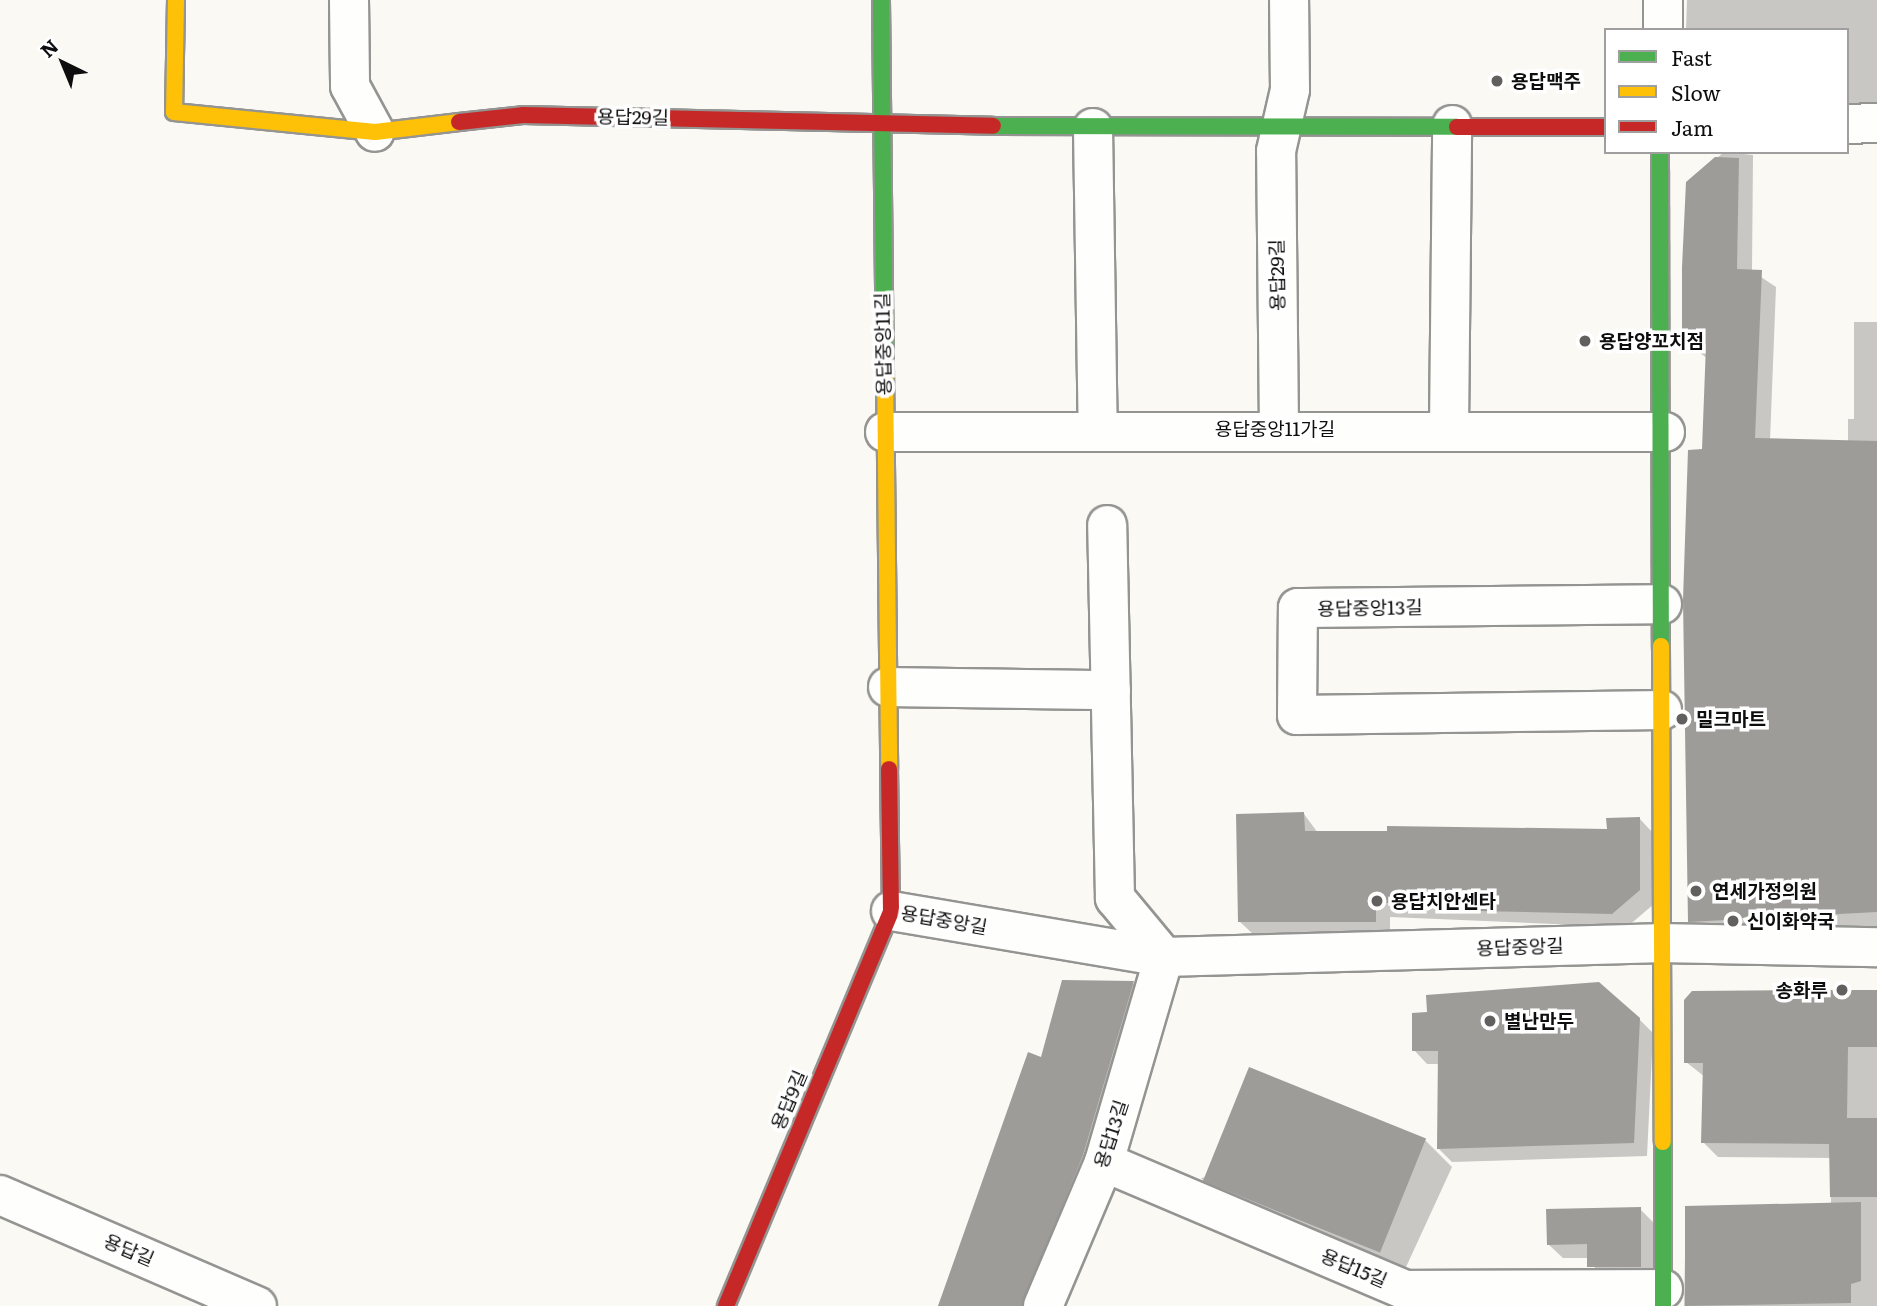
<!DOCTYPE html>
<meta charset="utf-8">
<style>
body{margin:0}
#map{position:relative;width:1877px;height:1306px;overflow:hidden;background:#faf9f4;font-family:Literata,"Noto Sans KR",serif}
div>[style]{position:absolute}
.shadow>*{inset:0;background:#0003}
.building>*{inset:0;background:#9e9c99;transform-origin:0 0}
.roads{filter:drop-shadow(2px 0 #949492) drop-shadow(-2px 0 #949492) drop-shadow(0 2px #949492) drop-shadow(0 -2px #949492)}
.street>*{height:38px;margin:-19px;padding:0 19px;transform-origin:19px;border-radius:19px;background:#fefefd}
.fast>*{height:16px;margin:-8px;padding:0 8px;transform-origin:8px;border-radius:8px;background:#4caf50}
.slow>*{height:16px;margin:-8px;padding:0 8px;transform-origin:8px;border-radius:8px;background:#ffc107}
.jam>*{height:16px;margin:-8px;padding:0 8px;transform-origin:8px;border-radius:8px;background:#c62828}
.dots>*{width:19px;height:19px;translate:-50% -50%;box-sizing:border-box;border:4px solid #fff;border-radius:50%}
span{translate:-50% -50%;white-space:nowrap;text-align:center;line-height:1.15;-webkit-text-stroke:7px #fff;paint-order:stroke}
.poi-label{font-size:19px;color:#0e0e0e;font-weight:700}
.left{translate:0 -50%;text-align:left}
.right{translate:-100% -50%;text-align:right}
.street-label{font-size:19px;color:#0e0e0e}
.legend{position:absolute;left:1604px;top:28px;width:245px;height:126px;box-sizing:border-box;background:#fff;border:2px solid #9f9f9f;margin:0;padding:9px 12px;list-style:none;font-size:21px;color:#0e0e0e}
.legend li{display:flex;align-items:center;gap:14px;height:35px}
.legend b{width:35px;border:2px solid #9f9f9f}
.north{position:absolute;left:28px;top:28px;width:70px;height:70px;-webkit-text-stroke:5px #fff;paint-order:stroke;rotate:317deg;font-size:19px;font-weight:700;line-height:28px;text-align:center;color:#0e0e0e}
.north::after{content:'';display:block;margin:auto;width:24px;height:32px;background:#0e0e0e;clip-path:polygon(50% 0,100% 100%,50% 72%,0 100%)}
</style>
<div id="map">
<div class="shadow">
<div style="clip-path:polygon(1687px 0,1877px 0,1877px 115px,1847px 114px,1847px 30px,1686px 30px)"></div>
<div style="clip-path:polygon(1724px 152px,1753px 155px,1752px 271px,1776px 287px,1770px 441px,1848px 442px,1848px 419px,1854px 419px,1854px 322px,1877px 322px,1877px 927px,1704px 936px,1689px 921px,1685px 600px,1704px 451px,1707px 358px,1684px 342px,1687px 183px)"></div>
<div style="clip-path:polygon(1304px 814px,1318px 833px,1609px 831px,1639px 818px,1653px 833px,1654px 904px,1627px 927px,1390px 917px,1390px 936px,1254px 935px,1239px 921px)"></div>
<div style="clip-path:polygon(1133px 983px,1147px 997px,1044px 1306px,938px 1306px,1043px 1059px)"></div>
<div style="clip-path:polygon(1877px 993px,1877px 1306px,1684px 1306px,1686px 1208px,1831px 1205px,1831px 1158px,1718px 1157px,1703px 1142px,1705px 1077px,1686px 1062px)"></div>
<div style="clip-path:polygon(1639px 1019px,1653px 1033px,1647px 1156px,1452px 1162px,1438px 1148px,1439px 1064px,1427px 1064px,1414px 1050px)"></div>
<div style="clip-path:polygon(1425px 1140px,1452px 1167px,1401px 1278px,1228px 1205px,1201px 1178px)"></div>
<div style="clip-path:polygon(1640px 1209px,1654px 1223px,1655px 1281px,1603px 1281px,1589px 1258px,1563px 1258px,1548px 1244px)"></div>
</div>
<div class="building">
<div style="clip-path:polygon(1715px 157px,1739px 158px,1737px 269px,1762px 270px,1755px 438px,1877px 441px,1877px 912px,1688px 922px,1683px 600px,1688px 450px,1702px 449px,1706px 344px,1682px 343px,1682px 267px,1686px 182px)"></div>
<div style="clip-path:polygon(1304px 812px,1305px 831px,1387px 831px,1387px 826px,1607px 829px,1606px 818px,1640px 817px,1640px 890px,1612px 914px,1478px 911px,1478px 903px,1376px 903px,1376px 922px,1238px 922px,1236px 814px)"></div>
<div style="clip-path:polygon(1062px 980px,1134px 981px,1083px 1155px,1022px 1306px,938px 1306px,1028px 1052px,1041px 1057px)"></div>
<div style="clip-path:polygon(1599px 982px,1640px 1018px,1634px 1143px,1437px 1149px,1438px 1051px,1412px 1051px,1412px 1013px,1427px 1012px,1426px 995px)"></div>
<div style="clip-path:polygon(1820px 990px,1877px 990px,1877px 1047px,1848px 1047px,1847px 1118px,1877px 1118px,1877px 1197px,1830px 1197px,1829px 1144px,1701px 1143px,1703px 1063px,1684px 1063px,1684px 1000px,1692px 991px)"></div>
<div style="left:1249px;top:1067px;width:191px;height:123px;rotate:22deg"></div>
<div style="clip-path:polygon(1861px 1202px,1861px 1281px,1851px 1284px,1851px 1303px,1685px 1306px,1685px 1206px)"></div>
<div style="clip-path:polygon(1641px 1207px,1641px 1267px,1587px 1267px,1587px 1244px,1547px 1245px,1546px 1209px)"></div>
</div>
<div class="roads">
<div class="street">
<div style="left:349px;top:0;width:86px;rotate:89.3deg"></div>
<div style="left:350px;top:86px;width:52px;rotate:61.5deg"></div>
<div style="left:1663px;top:30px;width:30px;rotate:-90deg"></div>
<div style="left:1847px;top:124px;width:30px;rotate:-2deg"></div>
<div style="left:1093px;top:128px;width:302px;rotate:89.1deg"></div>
<div style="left:1279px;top:428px;width:277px;rotate:-90.6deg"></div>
<div style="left:1276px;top:151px;width:63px;rotate:-77.1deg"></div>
<div style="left:1290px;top:90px;width:90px;rotate:-90.6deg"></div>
<div style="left:1449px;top:429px;width:304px;rotate:-89.4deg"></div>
<div style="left:885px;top:432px;width:780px"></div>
<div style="left:888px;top:687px;width:223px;rotate:0.8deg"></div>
<div style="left:1662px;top:710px;width:365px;rotate:179.2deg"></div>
<div style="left:1297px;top:715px;width:107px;rotate:-89.5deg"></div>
<div style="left:1298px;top:608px;width:364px;rotate:-0.6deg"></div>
<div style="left:891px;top:911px;width:277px;rotate:9.6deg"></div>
<div style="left:1164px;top:957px;width:495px;rotate:-1.6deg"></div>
<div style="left:1659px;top:943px;width:218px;rotate:1.1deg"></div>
<div style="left:1104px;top:1162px;width:328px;rotate:23deg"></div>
<div style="left:1406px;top:1290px;width:257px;rotate:-0.2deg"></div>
<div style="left:0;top:1195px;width:280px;rotate:23.4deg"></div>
<div style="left:1043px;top:1306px;width:156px;rotate:-67deg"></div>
<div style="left:1104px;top:1162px;width:214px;rotate:-73.7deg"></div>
<div style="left:1164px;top:957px;width:77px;rotate:-129.7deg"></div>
<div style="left:1115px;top:898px;width:373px;rotate:-91.2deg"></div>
</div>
<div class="fast">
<div style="left:881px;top:0;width:367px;rotate:89.4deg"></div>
<div style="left:993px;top:126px;width:464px;rotate:0.1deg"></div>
<div style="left:1660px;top:152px;width:494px;rotate:89.9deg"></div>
<div style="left:1663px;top:1142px;width:164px;rotate:90deg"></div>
</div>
<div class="slow">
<div style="left:176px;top:0;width:112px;rotate:91deg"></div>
<div style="left:174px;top:112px;width:202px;rotate:5.7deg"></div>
<div style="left:375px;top:132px;width:85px;rotate:-6.8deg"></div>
<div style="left:885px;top:367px;width:402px;rotate:89.4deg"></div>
<div style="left:1661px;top:646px;width:496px;rotate:89.8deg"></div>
</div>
<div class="jam">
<div style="left:459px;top:122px;width:64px;rotate:-6.2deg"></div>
<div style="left:523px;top:115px;width:470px;rotate:1.3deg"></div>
<div style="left:1457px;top:127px;width:149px"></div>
<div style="left:726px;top:1306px;width:428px;rotate:-67.3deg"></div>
<div style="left:891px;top:911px;width:142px;rotate:-90.8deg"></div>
</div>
</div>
<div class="dots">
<div style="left:1497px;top:81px;background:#61605e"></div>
<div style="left:1585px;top:341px;background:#61605e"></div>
<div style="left:1682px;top:719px;background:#61605e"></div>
<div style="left:1696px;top:891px;background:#61605e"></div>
<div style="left:1377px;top:901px;background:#61605e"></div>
<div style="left:1733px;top:921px;background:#61605e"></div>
<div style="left:1842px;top:990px;background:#61605e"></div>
<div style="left:1490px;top:1021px;background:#61605e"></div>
</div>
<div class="poi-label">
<span class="left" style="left:1511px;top:81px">용답맥주</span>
<span class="left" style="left:1599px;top:341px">용답양꼬치점</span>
<span class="left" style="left:1696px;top:719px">밀크마트</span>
<span class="left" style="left:1712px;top:891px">연세가정의원</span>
<span class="left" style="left:1391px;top:901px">용답치안센타</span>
<span class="left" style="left:1747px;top:921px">신이화약국</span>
<span class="right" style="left:1828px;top:990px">송화루</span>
<span class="left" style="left:1504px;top:1021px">별난만두</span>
</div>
<div class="street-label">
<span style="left:633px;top:117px;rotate:1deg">용답29길</span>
<span style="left:1277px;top:275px;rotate:-91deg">용답29길</span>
<span style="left:883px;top:344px;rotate:-91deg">용답중앙11길</span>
<span style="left:1275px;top:429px">용답중앙11가길</span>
<span style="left:1370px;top:608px;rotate:-1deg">용답중앙13길</span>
<span style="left:944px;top:920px;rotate:10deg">용답중앙길</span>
<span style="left:1520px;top:947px;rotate:-2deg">용답중앙길</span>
<span style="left:789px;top:1100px;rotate:-67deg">용답9길</span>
<span style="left:1111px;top:1134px;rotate:-72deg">용답13길</span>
<span style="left:129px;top:1250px;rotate:23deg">용답길</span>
<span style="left:1354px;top:1268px;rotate:23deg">용답15길</span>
</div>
<ul class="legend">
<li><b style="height:9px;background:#4caf50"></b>Fast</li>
<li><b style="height:9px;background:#ffc107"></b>Slow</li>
<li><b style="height:9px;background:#c62828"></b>Jam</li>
</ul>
<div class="north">N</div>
</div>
